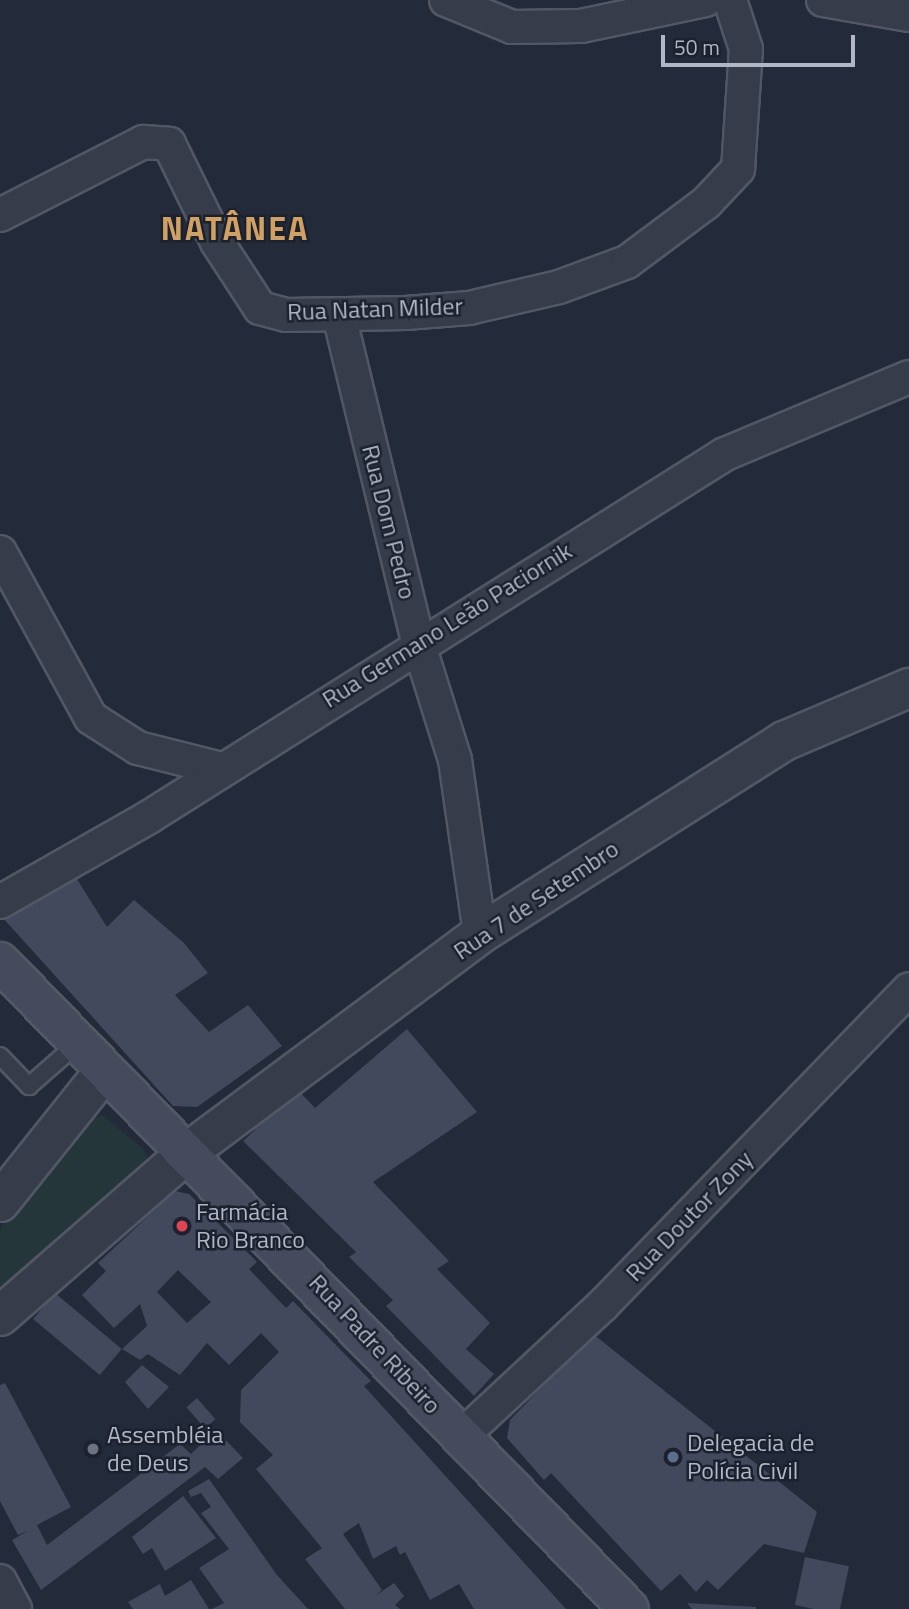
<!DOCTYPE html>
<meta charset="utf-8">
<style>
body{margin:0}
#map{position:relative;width:909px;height:1609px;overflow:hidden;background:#232a3a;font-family:"Titillium Web",sans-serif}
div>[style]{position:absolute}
.green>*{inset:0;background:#25363b}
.building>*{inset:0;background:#42495c;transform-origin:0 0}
.roads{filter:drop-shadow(2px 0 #525765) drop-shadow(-2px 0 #525765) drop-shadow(0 2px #525765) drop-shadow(0 -2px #525765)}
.service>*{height:16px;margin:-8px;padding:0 8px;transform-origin:8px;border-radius:8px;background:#373c4b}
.minor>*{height:32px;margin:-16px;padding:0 16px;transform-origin:16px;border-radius:16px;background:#373c4b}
.tertiary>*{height:38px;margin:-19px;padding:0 19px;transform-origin:19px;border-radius:19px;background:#373c4b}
.secondary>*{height:38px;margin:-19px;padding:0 19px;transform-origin:19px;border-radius:19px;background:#454b5d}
.dots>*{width:19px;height:19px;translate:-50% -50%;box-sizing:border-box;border:4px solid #1c212f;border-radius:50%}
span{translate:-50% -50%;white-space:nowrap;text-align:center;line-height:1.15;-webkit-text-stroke:5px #1c212f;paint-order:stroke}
.street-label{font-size:24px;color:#b2b7c6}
.poi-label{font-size:24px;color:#b2b7c6}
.left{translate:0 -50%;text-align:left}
.district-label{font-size:32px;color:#d1a162;font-weight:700;letter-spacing:2px}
.scale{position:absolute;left:661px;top:35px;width:194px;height:32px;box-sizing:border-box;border:4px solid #b2b7c6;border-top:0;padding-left:9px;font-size:21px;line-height:24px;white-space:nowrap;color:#b2b7c6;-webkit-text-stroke:5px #1c212f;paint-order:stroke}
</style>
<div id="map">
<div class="green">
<div style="clip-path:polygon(102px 1115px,143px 1149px,150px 1163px,0 1297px,0 1229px,73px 1129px)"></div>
</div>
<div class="building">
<div style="clip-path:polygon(70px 868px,107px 927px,134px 900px,184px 943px,208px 973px,175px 995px,209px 1032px,248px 1005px,282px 1046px,197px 1107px,173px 1106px,2px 917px)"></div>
<div style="clip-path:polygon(407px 1029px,477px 1112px,373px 1182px,449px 1261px,437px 1269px,490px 1323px,466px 1349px,494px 1374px,474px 1396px,386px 1306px,393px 1300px,349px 1257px,356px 1252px,243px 1141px,298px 1090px,315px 1108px)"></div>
<div style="clip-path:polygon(evenodd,175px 1191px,189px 1194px,257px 1262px,249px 1269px,286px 1308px,293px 1301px,371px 1381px,364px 1386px,566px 1609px,474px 1609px,459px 1584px,430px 1600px,405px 1552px,400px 1555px,396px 1546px,373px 1559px,359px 1523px,343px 1534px,382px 1590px,375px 1596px,394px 1583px,404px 1596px,395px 1605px,400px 1609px,345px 1609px,305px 1559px,322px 1548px,256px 1469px,273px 1455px,240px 1422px,241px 1390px,279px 1352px,261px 1333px,229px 1365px,207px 1343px,180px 1375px,148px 1354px,140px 1360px,122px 1349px,147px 1326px,140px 1304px,114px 1328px,82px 1295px,106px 1271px,98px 1263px,175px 1191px,178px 1270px,211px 1302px,187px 1323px,157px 1292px,178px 1270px)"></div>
<div style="left:55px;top:1293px;width:87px;height:34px;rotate:40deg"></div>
<div style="clip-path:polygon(593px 1334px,817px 1512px,804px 1553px,764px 1544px,718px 1590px,707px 1580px,696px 1592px,680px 1574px,661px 1591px,551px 1473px,544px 1480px,507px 1438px,510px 1420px)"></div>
<div style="clip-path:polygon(142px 1365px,169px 1387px,148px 1409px,125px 1382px)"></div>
<div style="clip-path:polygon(5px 1383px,71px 1507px,37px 1525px,47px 1545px,180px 1444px,191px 1454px,216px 1430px,243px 1458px,218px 1479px,205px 1467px,41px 1590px,12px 1540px,28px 1531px,18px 1535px,0 1501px,0 1385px)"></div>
<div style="left:197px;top:1398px;width:28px;height:14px;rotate:49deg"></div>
<div style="clip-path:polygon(209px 1479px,277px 1575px,308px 1609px,212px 1609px,224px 1603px,199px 1568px,229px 1549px,201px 1513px,211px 1507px,201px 1493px,191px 1497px,188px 1491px)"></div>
<div style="clip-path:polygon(183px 1496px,216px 1538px,165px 1571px,152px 1548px,143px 1554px,132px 1537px)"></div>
<div style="left:805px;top:1557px;width:45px;height:49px;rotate:12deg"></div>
<div style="clip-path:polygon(191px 1580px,209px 1609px,133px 1609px,128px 1602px,160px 1584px,165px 1596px)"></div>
<div style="clip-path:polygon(687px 1603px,756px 1607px,756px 1609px,692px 1609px)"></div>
</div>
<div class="roads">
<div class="service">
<div style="left:0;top:1056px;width:42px;rotate:46deg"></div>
<div style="left:29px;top:1086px;width:64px;rotate:-41.2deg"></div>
</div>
<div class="minor">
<div style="left:446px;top:0;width:71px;rotate:22.2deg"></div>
<div style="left:512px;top:27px;width:69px;rotate:-0.8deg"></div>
<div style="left:581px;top:26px;width:127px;rotate:-11.8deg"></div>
<div style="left:823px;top:0;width:87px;rotate:9.9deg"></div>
<div style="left:0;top:215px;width:161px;rotate:-27deg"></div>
<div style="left:143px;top:142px;width:26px;rotate:4deg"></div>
<div style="left:169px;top:144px;width:109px;rotate:63.9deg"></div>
<div style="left:217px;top:242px;width:79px;rotate:56.9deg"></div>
<div style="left:260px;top:308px;width:27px;rotate:15deg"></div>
<div style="left:286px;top:315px;width:120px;rotate:-1deg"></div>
<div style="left:406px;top:313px;width:63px;rotate:-4.5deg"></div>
<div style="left:469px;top:308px;width:92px;rotate:-13.1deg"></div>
<div style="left:559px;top:287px;width:72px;rotate:-20.2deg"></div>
<div style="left:627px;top:262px;width:99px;rotate:-36.8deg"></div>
<div style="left:706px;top:203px;width:47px;rotate:-46.7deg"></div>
<div style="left:738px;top:169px;width:120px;rotate:-86.2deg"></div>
<div style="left:746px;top:49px;width:52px;rotate:-108.1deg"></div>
<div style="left:339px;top:315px;width:336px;rotate:76.4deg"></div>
<div style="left:418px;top:642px;width:124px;rotate:72.6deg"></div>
<div style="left:455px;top:760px;width:176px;rotate:81.8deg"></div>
<div style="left:0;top:552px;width:189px;rotate:61.3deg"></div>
<div style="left:91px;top:718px;width:56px;rotate:32.6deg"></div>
<div style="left:138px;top:748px;width:86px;rotate:14.2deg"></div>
<div style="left:0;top:902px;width:172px;rotate:-29.7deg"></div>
<div style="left:149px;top:817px;width:681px;rotate:-32.22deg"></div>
<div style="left:725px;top:454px;width:199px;rotate:-22.7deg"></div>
<div style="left:462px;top:1436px;width:191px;rotate:-42.9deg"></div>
<div style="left:602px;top:1306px;width:441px;rotate:-45.9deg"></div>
<div style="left:0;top:1581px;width:32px;rotate:62deg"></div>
</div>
<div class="tertiary">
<div style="left:0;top:1202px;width:165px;rotate:-51.4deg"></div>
<div style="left:0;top:1316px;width:249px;rotate:-41.1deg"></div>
<div style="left:188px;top:1152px;width:364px;rotate:-36.7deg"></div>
<div style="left:480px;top:934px;width:360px;rotate:-32.4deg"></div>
<div style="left:784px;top:741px;width:136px;rotate:-23deg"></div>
</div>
<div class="secondary">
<div style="left:0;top:962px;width:902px;rotate:45.81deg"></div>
</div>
</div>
<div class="dots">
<div style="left:182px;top:1226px;background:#e0444e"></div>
<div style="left:93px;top:1449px;background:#6b7280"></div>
<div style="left:673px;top:1457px;background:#5c6f8a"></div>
</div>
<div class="street-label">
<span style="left:375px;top:309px;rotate:-2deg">Rua Natan Milder</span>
<span style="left:389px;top:522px;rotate:76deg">Rua Dom Pedro</span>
<span style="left:447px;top:625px;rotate:-32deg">Rua Germano Leão Paciornik</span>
<span style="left:536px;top:900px;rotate:-34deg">Rua 7 de Setembro</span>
<span style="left:689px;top:1216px;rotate:-46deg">Rua Doutor Zony</span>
<span style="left:375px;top:1344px;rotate:47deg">Rua Padre Ribeiro</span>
</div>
<div class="poi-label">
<span class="left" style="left:196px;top:1226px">Farmácia<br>Rio Branco</span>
<span class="left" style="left:107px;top:1449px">Assembléia<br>de Deus</span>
<span class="left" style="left:687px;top:1457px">Delegacia de<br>Polícia Civil</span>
</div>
<div class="district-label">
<span style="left:235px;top:228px">NATÂNEA</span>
</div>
<div class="scale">50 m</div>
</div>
